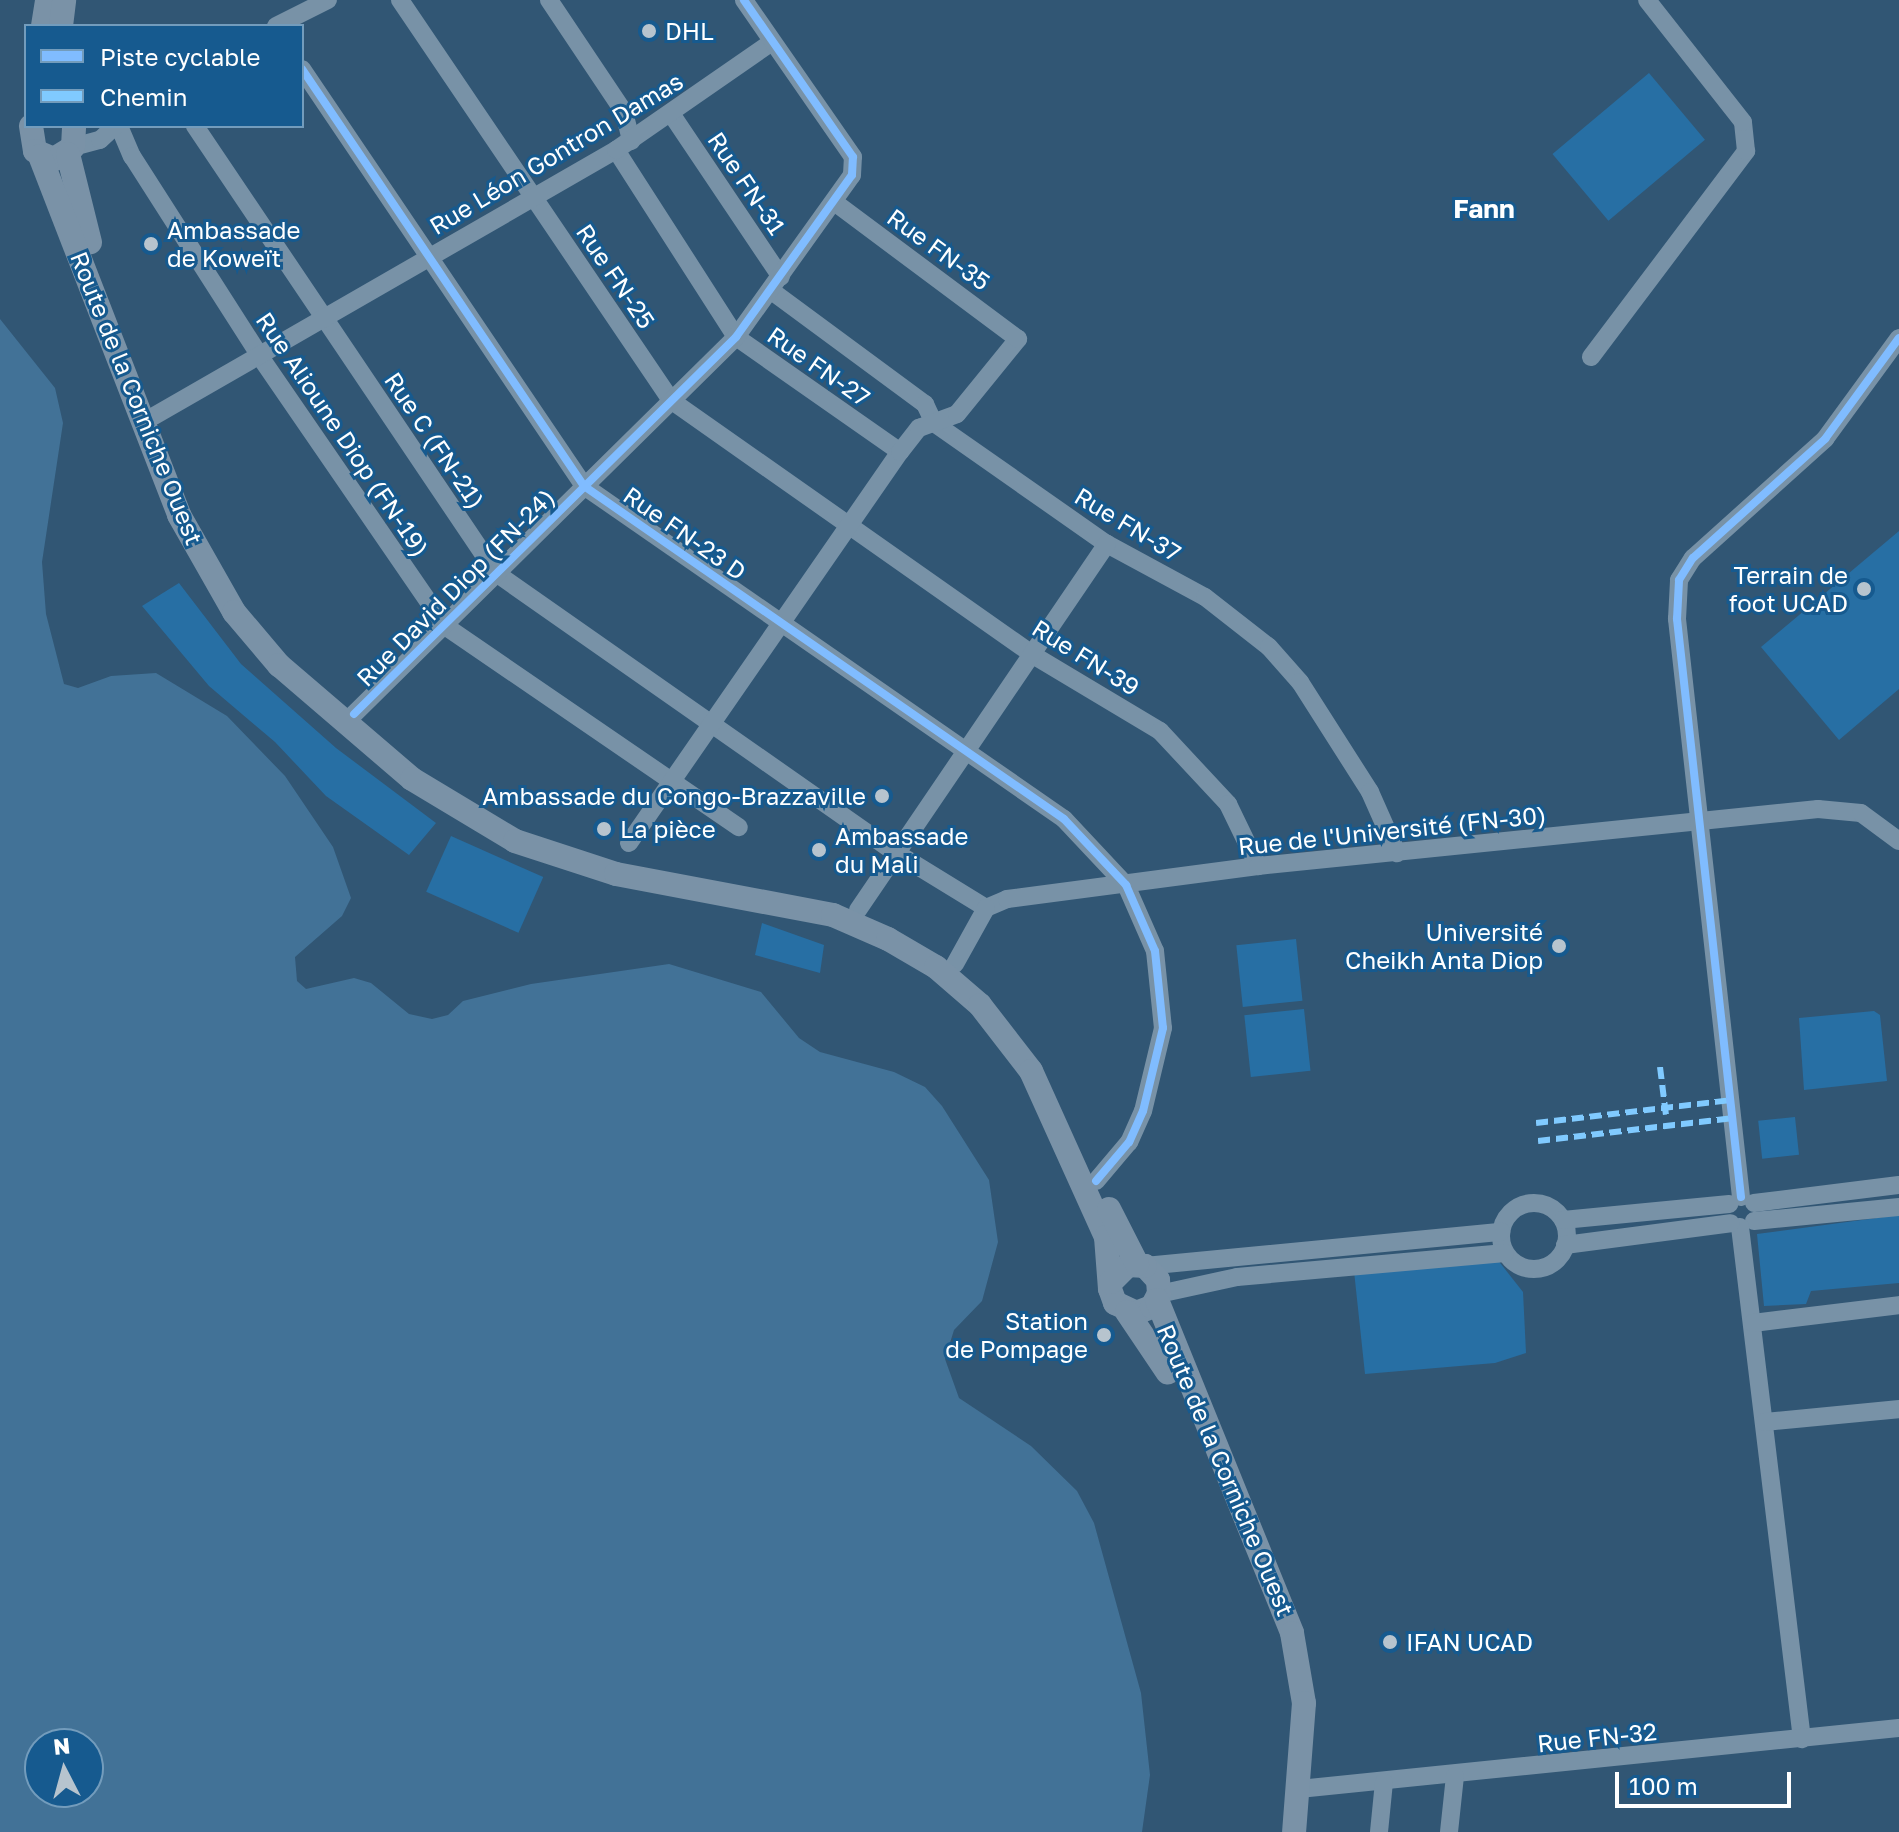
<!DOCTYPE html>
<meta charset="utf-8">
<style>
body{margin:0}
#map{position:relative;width:1899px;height:1832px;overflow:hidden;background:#315674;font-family:"Golos Text",sans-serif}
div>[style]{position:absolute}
.green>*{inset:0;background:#276fa4;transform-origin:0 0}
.water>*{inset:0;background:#427297}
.minor>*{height:18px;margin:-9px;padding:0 9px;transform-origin:9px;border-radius:9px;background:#7892a7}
.minor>.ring{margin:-9px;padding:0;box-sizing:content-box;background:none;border:18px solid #7892a7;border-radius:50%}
.highway>*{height:24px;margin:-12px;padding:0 12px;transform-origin:12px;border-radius:12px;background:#7a92a7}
.quiet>*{height:6px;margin-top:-3px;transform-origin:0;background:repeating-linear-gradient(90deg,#80caff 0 12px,transparent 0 18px)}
.cycleway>*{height:8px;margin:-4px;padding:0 4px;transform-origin:4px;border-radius:4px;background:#80bcff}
.dots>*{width:22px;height:22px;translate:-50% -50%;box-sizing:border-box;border:4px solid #165a8f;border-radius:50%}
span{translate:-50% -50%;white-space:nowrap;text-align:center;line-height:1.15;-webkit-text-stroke:6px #165a8f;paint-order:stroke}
.poi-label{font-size:24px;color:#fff}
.left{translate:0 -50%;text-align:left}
.right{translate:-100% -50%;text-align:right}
.street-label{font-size:24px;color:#fff}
.neighbourhood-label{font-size:26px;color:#fff;font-weight:700}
.legend{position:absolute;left:24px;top:24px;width:280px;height:104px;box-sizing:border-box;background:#165a8f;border:2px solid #739cbc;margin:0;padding:10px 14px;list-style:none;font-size:24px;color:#fff}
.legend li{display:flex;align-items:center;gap:16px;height:40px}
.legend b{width:40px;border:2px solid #739cbc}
.north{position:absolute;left:24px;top:1728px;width:80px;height:80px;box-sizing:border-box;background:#165a8f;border:2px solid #739cbc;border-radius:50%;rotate:354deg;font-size:22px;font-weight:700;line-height:32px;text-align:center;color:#fff}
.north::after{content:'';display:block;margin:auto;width:28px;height:36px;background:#b7c4ce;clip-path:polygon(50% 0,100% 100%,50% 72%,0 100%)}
.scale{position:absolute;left:1615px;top:1772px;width:176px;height:36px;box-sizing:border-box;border:4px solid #fff;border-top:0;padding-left:10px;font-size:24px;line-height:28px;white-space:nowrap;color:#fff;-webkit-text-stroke:6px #165a8f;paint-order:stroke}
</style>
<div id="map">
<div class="green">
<div style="left:1649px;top:73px;width:87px;height:126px;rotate:50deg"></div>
<div style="clip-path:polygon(1899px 531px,1899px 689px,1839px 740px,1761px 647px)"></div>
<div style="clip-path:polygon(179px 583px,241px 664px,336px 748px,436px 823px,409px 855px,326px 796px,275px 742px,209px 686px,142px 606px)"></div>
<div style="left:451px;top:836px;width:101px;height:61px;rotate:24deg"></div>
<div style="clip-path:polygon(762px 923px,824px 945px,820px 973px,755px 955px)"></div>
<div style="left:1296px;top:939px;width:62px;height:60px;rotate:84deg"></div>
<div style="left:1304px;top:1009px;width:62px;height:60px;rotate:84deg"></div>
<div style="clip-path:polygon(1874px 1011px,1880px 1015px,1887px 1081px,1804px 1090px,1799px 1018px)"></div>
<div style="left:1795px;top:1117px;width:38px;height:37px;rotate:84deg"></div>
<div style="clip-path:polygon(1899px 1215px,1899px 1283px,1811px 1291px,1806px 1304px,1764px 1306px,1757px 1234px)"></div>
<div style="clip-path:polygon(1497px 1259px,1523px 1292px,1526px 1353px,1495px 1363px,1365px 1374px,1354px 1271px)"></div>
</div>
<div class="water">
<div style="clip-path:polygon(evenodd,0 319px,55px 388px,63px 423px,42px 562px,46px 614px,64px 684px,78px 688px,111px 676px,156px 673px,227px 716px,285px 776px,333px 847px,351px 898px,342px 916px,295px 957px,297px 981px,306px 989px,354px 978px,371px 983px,409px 1014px,432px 1019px,448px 1015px,463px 1001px,531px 984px,669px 964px,761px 992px,799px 1038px,820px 1052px,894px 1072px,925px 1087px,942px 1106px,989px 1180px,998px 1242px,982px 1301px,954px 1330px,945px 1359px,959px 1398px,1031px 1446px,1077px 1491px,1094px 1523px,1141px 1693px,1150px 1775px,1142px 1832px,0 1832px,0 319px,88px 1744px,88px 1792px,40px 1792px,40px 1744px,88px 1744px)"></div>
</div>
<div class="minor">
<div style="left:400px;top:0;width:485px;rotate:55.9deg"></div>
<div style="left:672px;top:401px;width:441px;rotate:35.1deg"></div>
<div style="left:1033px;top:655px;width:148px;rotate:30.9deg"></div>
<div style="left:1160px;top:731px;width:100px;rotate:47deg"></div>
<div style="left:1228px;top:804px;width:69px;rotate:64.2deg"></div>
<div style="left:549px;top:0;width:135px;rotate:56.2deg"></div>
<div style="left:624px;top:112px;width:30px;rotate:76deg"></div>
<div style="left:276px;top:26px;width:58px;rotate:-26.6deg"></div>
<div style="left:302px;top:69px;width:503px;rotate:55.93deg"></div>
<div style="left:584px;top:486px;width:584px;rotate:34.75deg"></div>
<div style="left:1064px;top:819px;width:91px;rotate:46.8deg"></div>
<div style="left:1126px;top:885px;width:72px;rotate:66.3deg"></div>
<div style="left:1155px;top:951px;width:77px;rotate:84.1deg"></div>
<div style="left:1163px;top:1028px;width:85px;rotate:103.5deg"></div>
<div style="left:1143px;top:1111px;width:34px;rotate:114deg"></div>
<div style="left:1129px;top:1142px;width:51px;rotate:130.2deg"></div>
<div style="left:672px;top:115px;width:195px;rotate:56.1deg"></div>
<div style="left:119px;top:126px;width:33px;rotate:67deg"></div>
<div style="left:132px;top:156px;width:240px;rotate:57.4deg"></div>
<div style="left:261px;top:358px;width:325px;rotate:55.5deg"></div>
<div style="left:445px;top:626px;width:356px;rotate:34.4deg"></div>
<div style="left:195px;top:126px;width:539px;rotate:56.04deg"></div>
<div style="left:496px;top:573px;width:490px;rotate:35deg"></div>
<div style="left:898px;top:854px;width:103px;rotate:31.5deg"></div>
<div style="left:73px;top:147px;width:28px;rotate:-15deg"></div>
<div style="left:100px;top:140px;width:21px;rotate:-43deg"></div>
<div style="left:616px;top:150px;width:222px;rotate:57.3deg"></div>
<div style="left:736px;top:337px;width:200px;rotate:35deg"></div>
<div style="left:773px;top:292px;width:189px;rotate:36.4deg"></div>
<div style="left:925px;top:404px;width:21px;rotate:65deg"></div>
<div style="left:934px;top:423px;width:211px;rotate:35deg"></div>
<div style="left:1107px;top:544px;width:111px;rotate:28.4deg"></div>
<div style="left:1205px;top:597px;width:81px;rotate:38deg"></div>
<div style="left:1269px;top:647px;width:47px;rotate:48.5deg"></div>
<div style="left:1300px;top:682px;width:130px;rotate:57.5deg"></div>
<div style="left:1370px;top:792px;width:67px;rotate:66.1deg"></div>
<div style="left:1591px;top:357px;width:258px;rotate:-53deg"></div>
<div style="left:1746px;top:151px;width:29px;rotate:-96deg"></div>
<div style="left:1743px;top:122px;width:155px;rotate:-128.2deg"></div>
<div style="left:154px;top:416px;width:533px;rotate:-29.93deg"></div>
<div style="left:616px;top:150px;width:186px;rotate:-34.7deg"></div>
<div style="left:354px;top:714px;width:537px;rotate:-44.62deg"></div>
<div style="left:736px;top:337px;width:199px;rotate:-54.4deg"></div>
<div style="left:852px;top:175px;width:18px;rotate:-87deg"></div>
<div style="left:853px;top:157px;width:191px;rotate:-124.8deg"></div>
<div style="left:629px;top:843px;width:476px;rotate:-55.3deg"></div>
<div style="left:900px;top:452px;width:31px;rotate:-52deg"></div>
<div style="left:919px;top:428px;width:40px;rotate:-20.2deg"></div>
<div style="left:957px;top:414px;width:97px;rotate:-50.9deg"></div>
<div style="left:1018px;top:339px;width:229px;rotate:-143.3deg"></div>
<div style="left:986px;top:908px;width:23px;rotate:-23deg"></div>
<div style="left:1007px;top:899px;width:253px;rotate:-7.5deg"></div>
<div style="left:1258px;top:866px;width:563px;rotate:-5.81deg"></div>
<div style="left:1818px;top:809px;width:43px;rotate:5.3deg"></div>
<div style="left:1861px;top:813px;width:47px;rotate:36.4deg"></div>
<div style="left:858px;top:910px;width:443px;rotate:-55.8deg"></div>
<div style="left:955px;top:964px;width:64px;rotate:-61deg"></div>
<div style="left:1741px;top:1197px;width:582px;rotate:-96.32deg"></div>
<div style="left:1677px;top:619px;width:39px;rotate:-87deg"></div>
<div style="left:1679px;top:580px;width:26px;rotate:-58deg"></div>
<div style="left:1693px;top:558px;width:178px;rotate:-42deg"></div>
<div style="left:1825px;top:439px;width:125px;rotate:-53.8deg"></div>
<div style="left:1754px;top:1203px;width:146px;rotate:-7.1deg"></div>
<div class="ring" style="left:1501px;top:1203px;width:48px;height:48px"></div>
<div style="left:1563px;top:1220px;width:167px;rotate:-5.5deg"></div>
<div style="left:1754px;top:1221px;width:146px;rotate:-5.5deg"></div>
<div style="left:1740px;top:1227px;width:516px;rotate:83.1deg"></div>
<div style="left:1565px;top:1245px;width:167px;rotate:-7.5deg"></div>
<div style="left:1145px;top:1266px;width:358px;rotate:-5.5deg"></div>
<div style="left:1159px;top:1294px;width:80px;rotate:-12.3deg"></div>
<div style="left:1237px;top:1277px;width:269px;rotate:-5.1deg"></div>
<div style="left:1753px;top:1323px;width:147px;rotate:-7deg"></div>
<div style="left:1765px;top:1422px;width:135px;rotate:-5.5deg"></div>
<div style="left:1299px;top:1789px;width:603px;rotate:-5.81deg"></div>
<div style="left:1379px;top:1832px;width:50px;rotate:-84.3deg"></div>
<div style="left:1449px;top:1832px;width:56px;rotate:-83.9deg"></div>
</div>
<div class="highway">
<div style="left:43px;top:26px;width:26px;rotate:-81deg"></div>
<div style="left:61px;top:26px;width:26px;rotate:-83deg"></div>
<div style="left:31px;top:126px;width:25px;rotate:81deg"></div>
<div style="left:35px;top:151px;width:21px;rotate:23deg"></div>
<div style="left:54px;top:159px;width:22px;rotate:-32deg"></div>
<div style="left:73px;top:147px;width:21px;rotate:-87deg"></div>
<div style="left:68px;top:154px;width:91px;rotate:76deg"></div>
<div style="left:40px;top:156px;width:385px;rotate:68.8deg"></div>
<div style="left:179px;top:515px;width:112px;rotate:60.4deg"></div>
<div style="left:234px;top:612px;width:70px;rotate:49.7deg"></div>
<div style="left:279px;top:665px;width:175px;rotate:40.6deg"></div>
<div style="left:412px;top:779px;width:120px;rotate:31deg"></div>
<div style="left:515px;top:841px;width:106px;rotate:18.1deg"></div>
<div style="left:616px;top:874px;width:221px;rotate:10.7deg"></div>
<div style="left:833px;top:915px;width:60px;rotate:23.6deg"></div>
<div style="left:888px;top:939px;width:56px;rotate:30.3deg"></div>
<div style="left:936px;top:967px;width:58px;rotate:40.8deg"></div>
<div style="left:980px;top:1005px;width:83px;rotate:52.3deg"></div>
<div style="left:1031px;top:1071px;width:182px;rotate:65.7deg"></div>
<div style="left:1106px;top:1237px;width:52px;rotate:85.6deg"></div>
<div style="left:1110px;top:1289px;width:15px;rotate:70deg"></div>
<div style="left:1115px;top:1303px;width:23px;rotate:25deg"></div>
<div style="left:1136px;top:1313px;width:17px;rotate:-21deg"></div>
<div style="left:1152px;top:1307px;width:15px;rotate:-62deg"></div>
<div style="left:1159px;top:1294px;width:14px;rotate:-94deg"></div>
<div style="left:1158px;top:1280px;width:19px;rotate:-133deg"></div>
<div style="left:1145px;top:1266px;width:17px;rotate:-177deg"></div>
<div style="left:1128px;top:1265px;width:24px;rotate:135deg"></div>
<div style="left:1109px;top:1209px;width:62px;rotate:63deg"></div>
<div style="left:1157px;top:1300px;width:359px;rotate:67.9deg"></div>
<div style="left:1292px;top:1633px;width:71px;rotate:80.3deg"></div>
<div style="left:1304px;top:1703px;width:129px;rotate:94.4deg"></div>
<div style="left:1127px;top:1312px;width:73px;rotate:56.1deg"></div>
</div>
<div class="quiet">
<div style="left:1660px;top:1067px;width:48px;rotate:82.9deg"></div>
<div style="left:1536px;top:1123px;width:196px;rotate:-6.7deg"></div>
<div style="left:1538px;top:1141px;width:197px;rotate:-6.7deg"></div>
</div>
<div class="cycleway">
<div style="left:302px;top:69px;width:503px;rotate:55.93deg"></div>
<div style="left:584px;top:486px;width:584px;rotate:34.75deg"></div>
<div style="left:1064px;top:819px;width:91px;rotate:46.8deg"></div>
<div style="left:1126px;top:885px;width:72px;rotate:66.3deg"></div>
<div style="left:1155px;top:951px;width:77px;rotate:84.1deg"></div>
<div style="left:1163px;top:1028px;width:85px;rotate:103.5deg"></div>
<div style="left:1143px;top:1111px;width:34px;rotate:114deg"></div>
<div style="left:1129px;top:1142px;width:51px;rotate:130.2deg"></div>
<div style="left:354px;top:714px;width:537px;rotate:-44.62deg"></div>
<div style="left:736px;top:337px;width:199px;rotate:-54.4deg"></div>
<div style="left:852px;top:175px;width:18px;rotate:-87deg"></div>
<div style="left:853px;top:157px;width:191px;rotate:-124.8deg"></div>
<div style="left:1741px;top:1197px;width:582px;rotate:-96.32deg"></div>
<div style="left:1677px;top:619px;width:39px;rotate:-87deg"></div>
<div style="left:1679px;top:580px;width:26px;rotate:-58deg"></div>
<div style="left:1693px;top:558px;width:178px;rotate:-42deg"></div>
<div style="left:1825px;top:439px;width:125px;rotate:-53.8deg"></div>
</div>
<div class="dots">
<div style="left:649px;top:31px;background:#b7c4ce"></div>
<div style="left:151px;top:244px;background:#b7c4ce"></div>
<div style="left:1864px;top:589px;background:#b7c4ce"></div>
<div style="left:882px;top:796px;background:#b7c4ce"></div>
<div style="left:604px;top:829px;background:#b7c4ce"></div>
<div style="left:819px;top:850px;background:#b7c4ce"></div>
<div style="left:1559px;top:946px;background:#b7c4ce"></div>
<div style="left:1104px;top:1335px;background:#b7c4ce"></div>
<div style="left:1390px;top:1642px;background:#b7c4ce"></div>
</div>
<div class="poi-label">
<span class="left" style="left:665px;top:31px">DHL</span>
<span class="left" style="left:167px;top:244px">Ambassade<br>de Koweït</span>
<span class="right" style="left:1848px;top:589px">Terrain de<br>foot UCAD</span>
<span class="right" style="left:866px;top:796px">Ambassade du Congo-Brazzaville</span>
<span class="left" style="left:620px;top:829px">La pièce</span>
<span class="left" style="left:835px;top:850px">Ambassade<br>du Mali</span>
<span class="right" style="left:1543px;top:946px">Université<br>Cheikh Anta Diop</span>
<span class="right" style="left:1088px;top:1335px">Station<br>de Pompage</span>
<span class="left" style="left:1406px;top:1642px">IFAN UCAD</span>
</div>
<div class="street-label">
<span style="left:556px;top:153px;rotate:-31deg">Rue Léon Gontron Damas</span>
<span style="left:747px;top:183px;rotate:56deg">Rue FN-31</span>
<span style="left:939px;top:249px;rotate:36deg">Rue FN-35</span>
<span style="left:616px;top:276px;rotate:56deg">Rue FN-25</span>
<span style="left:819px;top:366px;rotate:35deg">Rue FN-27</span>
<span style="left:137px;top:398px;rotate:68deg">Route de la Corniche Ouest</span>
<span style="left:343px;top:434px;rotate:56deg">Rue Alioune Diop (FN-19)</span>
<span style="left:435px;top:440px;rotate:56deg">Rue C (FN-21)</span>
<span style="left:1128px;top:524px;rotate:31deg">Rue FN-37</span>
<span style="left:685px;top:533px;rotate:35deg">Rue FN-23 D</span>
<span style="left:455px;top:587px;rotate:-45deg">Rue David Diop (FN-24)</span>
<span style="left:1086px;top:657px;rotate:32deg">Rue FN-39</span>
<span style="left:1392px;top:830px;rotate:-6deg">Rue de l'Université (FN-30)</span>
<span style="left:1226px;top:1470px;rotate:67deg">Route de la Corniche Ouest</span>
<span style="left:1597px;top:1737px;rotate:-6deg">Rue FN-32</span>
</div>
<div class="neighbourhood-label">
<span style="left:1484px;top:209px">Fann</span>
</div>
<ul class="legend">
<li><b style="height:10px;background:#80bcff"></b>Piste cyclable</li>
<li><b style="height:10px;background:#80caff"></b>Chemin</li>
</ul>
<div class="north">N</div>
<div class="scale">100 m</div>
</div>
